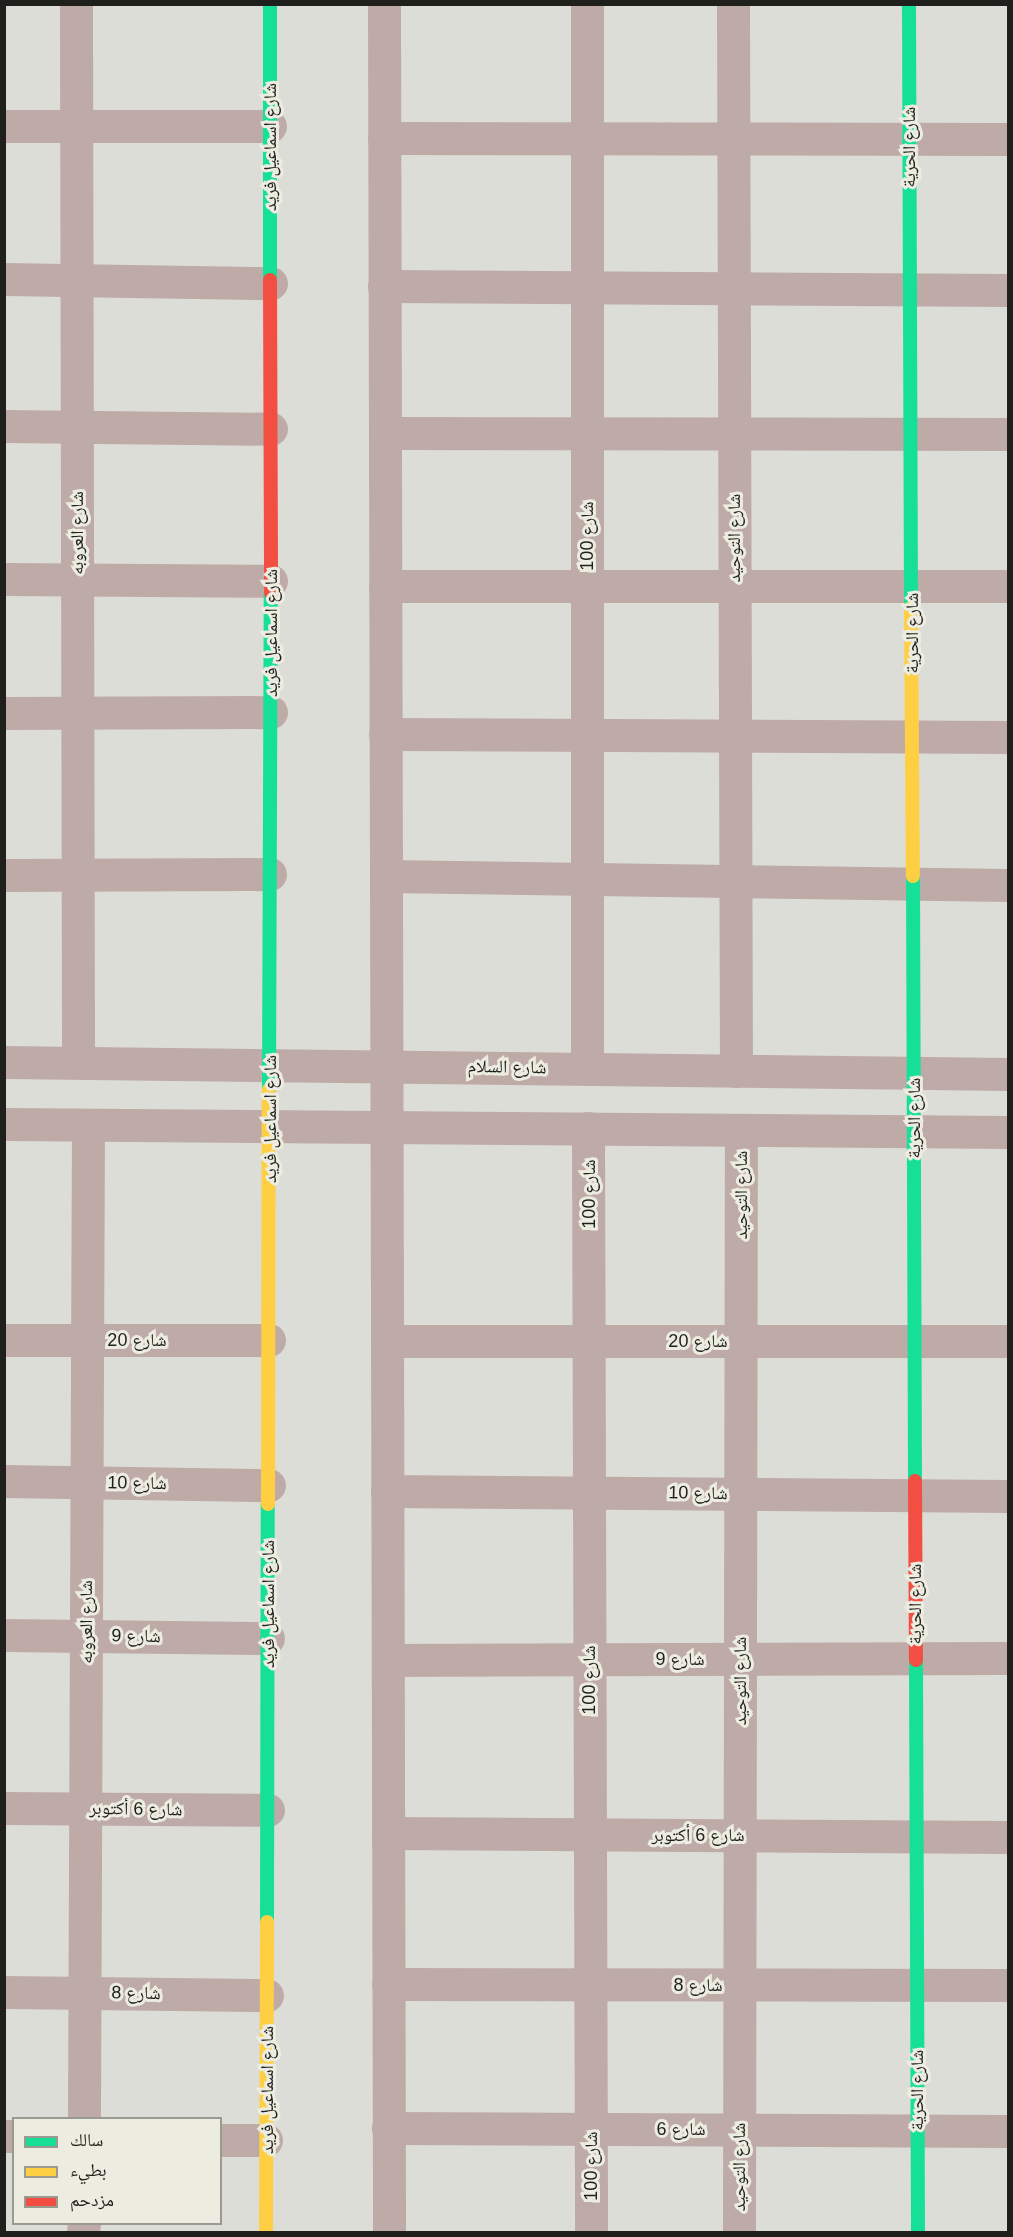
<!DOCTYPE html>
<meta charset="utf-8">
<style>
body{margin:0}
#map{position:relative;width:1013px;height:2237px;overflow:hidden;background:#ddddd7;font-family:Helvetica,"Noto Naskh Arabic",sans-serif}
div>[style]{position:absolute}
.street>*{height:33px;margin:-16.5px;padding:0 16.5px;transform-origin:16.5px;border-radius:16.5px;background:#beaba8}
.fast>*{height:14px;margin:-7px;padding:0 7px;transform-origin:7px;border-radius:7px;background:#16e098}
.slow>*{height:14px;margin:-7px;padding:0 7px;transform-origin:7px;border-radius:7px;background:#ffcf43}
.jam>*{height:14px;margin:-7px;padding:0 7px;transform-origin:7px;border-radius:7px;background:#f24e42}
span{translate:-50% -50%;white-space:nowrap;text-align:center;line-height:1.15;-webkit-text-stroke:6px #edece1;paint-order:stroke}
.street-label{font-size:18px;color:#1f1f1b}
.frame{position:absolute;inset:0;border:6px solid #1f1f1b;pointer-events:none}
.legend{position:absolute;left:12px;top:2117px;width:210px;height:108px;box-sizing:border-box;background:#edece1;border:2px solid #9b9a92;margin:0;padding:8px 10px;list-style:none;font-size:18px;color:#1f1f1b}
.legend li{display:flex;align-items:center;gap:12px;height:30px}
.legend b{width:30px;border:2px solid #9b9a92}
</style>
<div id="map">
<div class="street">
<div style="left:76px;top:4px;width:1058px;rotate:89.89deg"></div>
<div style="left:384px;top:4px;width:2228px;rotate:89.87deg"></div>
<div style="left:587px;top:4px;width:1064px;rotate:90deg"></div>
<div style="left:733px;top:4px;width:1067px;rotate:89.84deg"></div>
<div style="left:4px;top:126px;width:266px"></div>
<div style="left:384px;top:138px;width:624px;rotate:0.09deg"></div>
<div style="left:4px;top:279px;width:267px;rotate:0.9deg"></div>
<div style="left:384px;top:286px;width:624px;rotate:0.37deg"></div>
<div style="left:4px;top:426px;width:267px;rotate:0.6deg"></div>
<div style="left:385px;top:433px;width:623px;rotate:0.09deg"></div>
<div style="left:4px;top:579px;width:267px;rotate:0.4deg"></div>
<div style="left:385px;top:586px;width:623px"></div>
<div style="left:4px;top:713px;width:267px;rotate:-0.2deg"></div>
<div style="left:385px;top:734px;width:623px;rotate:0.28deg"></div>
<div style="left:4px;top:875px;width:266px;rotate:-0.2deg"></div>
<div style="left:386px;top:876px;width:622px;rotate:0.83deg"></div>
<div style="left:4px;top:1062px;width:1004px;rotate:0.68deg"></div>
<div style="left:4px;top:1124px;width:1004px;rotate:0.46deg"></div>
<div style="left:588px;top:1128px;width:1104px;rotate:89.84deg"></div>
<div style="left:4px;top:1340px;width:265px"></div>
<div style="left:387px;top:1341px;width:621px"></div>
<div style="left:4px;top:1481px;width:265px;rotate:0.9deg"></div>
<div style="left:387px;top:1491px;width:621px;rotate:0.46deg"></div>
<div style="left:4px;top:1635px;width:264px;rotate:0.7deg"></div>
<div style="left:388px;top:1660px;width:620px;rotate:-0.18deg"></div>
<div style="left:4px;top:1808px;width:264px;rotate:0.4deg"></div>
<div style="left:388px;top:1833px;width:620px;rotate:0.37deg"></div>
<div style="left:388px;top:1984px;width:620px;rotate:0.09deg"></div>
<div style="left:4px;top:1992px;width:263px;rotate:0.7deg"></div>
<div style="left:84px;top:2118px;width:993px;rotate:-89.77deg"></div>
<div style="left:388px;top:2128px;width:620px;rotate:0.28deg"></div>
<div style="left:4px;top:2136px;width:10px"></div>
<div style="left:220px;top:2140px;width:46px"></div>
<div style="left:83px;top:2232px;width:8px;rotate:-83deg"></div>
<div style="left:739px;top:2232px;width:1102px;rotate:-89.9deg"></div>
</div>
<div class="fast">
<div style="left:270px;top:4px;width:276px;rotate:90deg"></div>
<div style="left:909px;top:4px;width:604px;rotate:89.81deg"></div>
<div style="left:913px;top:876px;width:605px;rotate:89.81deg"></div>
<div style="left:269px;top:1090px;width:497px;rotate:-89.8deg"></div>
<div style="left:916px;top:1660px;width:572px;rotate:89.8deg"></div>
<div style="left:267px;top:1922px;width:418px;rotate:-89.9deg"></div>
</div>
<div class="slow">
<div style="left:911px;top:608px;width:268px;rotate:89.6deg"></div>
<div style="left:268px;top:1504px;width:414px;rotate:-89.9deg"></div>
<div style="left:266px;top:2232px;width:310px;rotate:-89.8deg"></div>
</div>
<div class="jam">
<div style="left:270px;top:280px;width:313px;rotate:89.8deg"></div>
<div style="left:915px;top:1481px;width:179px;rotate:89.7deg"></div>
</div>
<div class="street-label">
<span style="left:270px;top:147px;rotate:-90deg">شارع اسماعيل فريد</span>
<span style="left:909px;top:147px;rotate:-90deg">شارع الحرية</span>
<span style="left:77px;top:533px;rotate:-90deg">شارع العروبه</span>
<span style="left:587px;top:536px;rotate:-90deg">شارع 100</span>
<span style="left:734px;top:538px;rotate:-90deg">شارع التوحيد</span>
<span style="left:271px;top:633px;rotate:-90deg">شارع اسماعيل فريد</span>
<span style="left:912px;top:633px;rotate:-90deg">شارع الحرية</span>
<span style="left:507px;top:1067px;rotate:1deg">شارع السلام</span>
<span style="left:914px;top:1118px;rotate:-90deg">شارع الحرية</span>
<span style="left:270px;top:1119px;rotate:-90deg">شارع اسماعيل فريد</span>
<span style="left:589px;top:1194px;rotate:-90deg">شارع 100</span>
<span style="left:741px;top:1195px;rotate:-90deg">شارع التوحيد</span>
<span style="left:137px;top:1340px">شارع 20</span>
<span style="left:698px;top:1341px">شارع 20</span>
<span style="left:137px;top:1483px;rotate:1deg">شارع 10</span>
<span style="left:698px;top:1493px;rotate:1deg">شارع 10</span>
<span style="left:268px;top:1604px;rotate:-90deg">شارع اسماعيل فريد</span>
<span style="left:915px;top:1604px;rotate:-90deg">شارع الحرية</span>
<span style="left:86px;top:1622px;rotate:-90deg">شارع العروبه</span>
<span style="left:136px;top:1636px;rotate:1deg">شارع 9</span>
<span style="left:680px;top:1659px">شارع 9</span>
<span style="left:589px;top:1680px;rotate:-90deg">شارع 100</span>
<span style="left:740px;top:1681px;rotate:-90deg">شارع التوحيد</span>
<span style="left:136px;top:1809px;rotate:1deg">شارع 6 أكتوبر</span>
<span style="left:698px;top:1835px">شارع 6 أكتوبر</span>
<span style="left:698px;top:1985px">شارع 8</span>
<span style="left:136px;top:1993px;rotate:1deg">شارع 8</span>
<span style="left:267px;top:2090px;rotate:-90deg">شارع اسماعيل فريد</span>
<span style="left:917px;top:2090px;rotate:-90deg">شارع الحرية</span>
<span style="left:681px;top:2129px">شارع 6</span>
<span style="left:591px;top:2166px;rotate:-90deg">شارع 100</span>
<span style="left:739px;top:2167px;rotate:-90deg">شارع التوحيد</span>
</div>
<div class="frame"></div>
<ul class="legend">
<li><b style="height:8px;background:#16e098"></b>سالك</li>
<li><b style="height:8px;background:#ffcf43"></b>بطيء</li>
<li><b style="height:8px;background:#f24e42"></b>مزدحم</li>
</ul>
</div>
